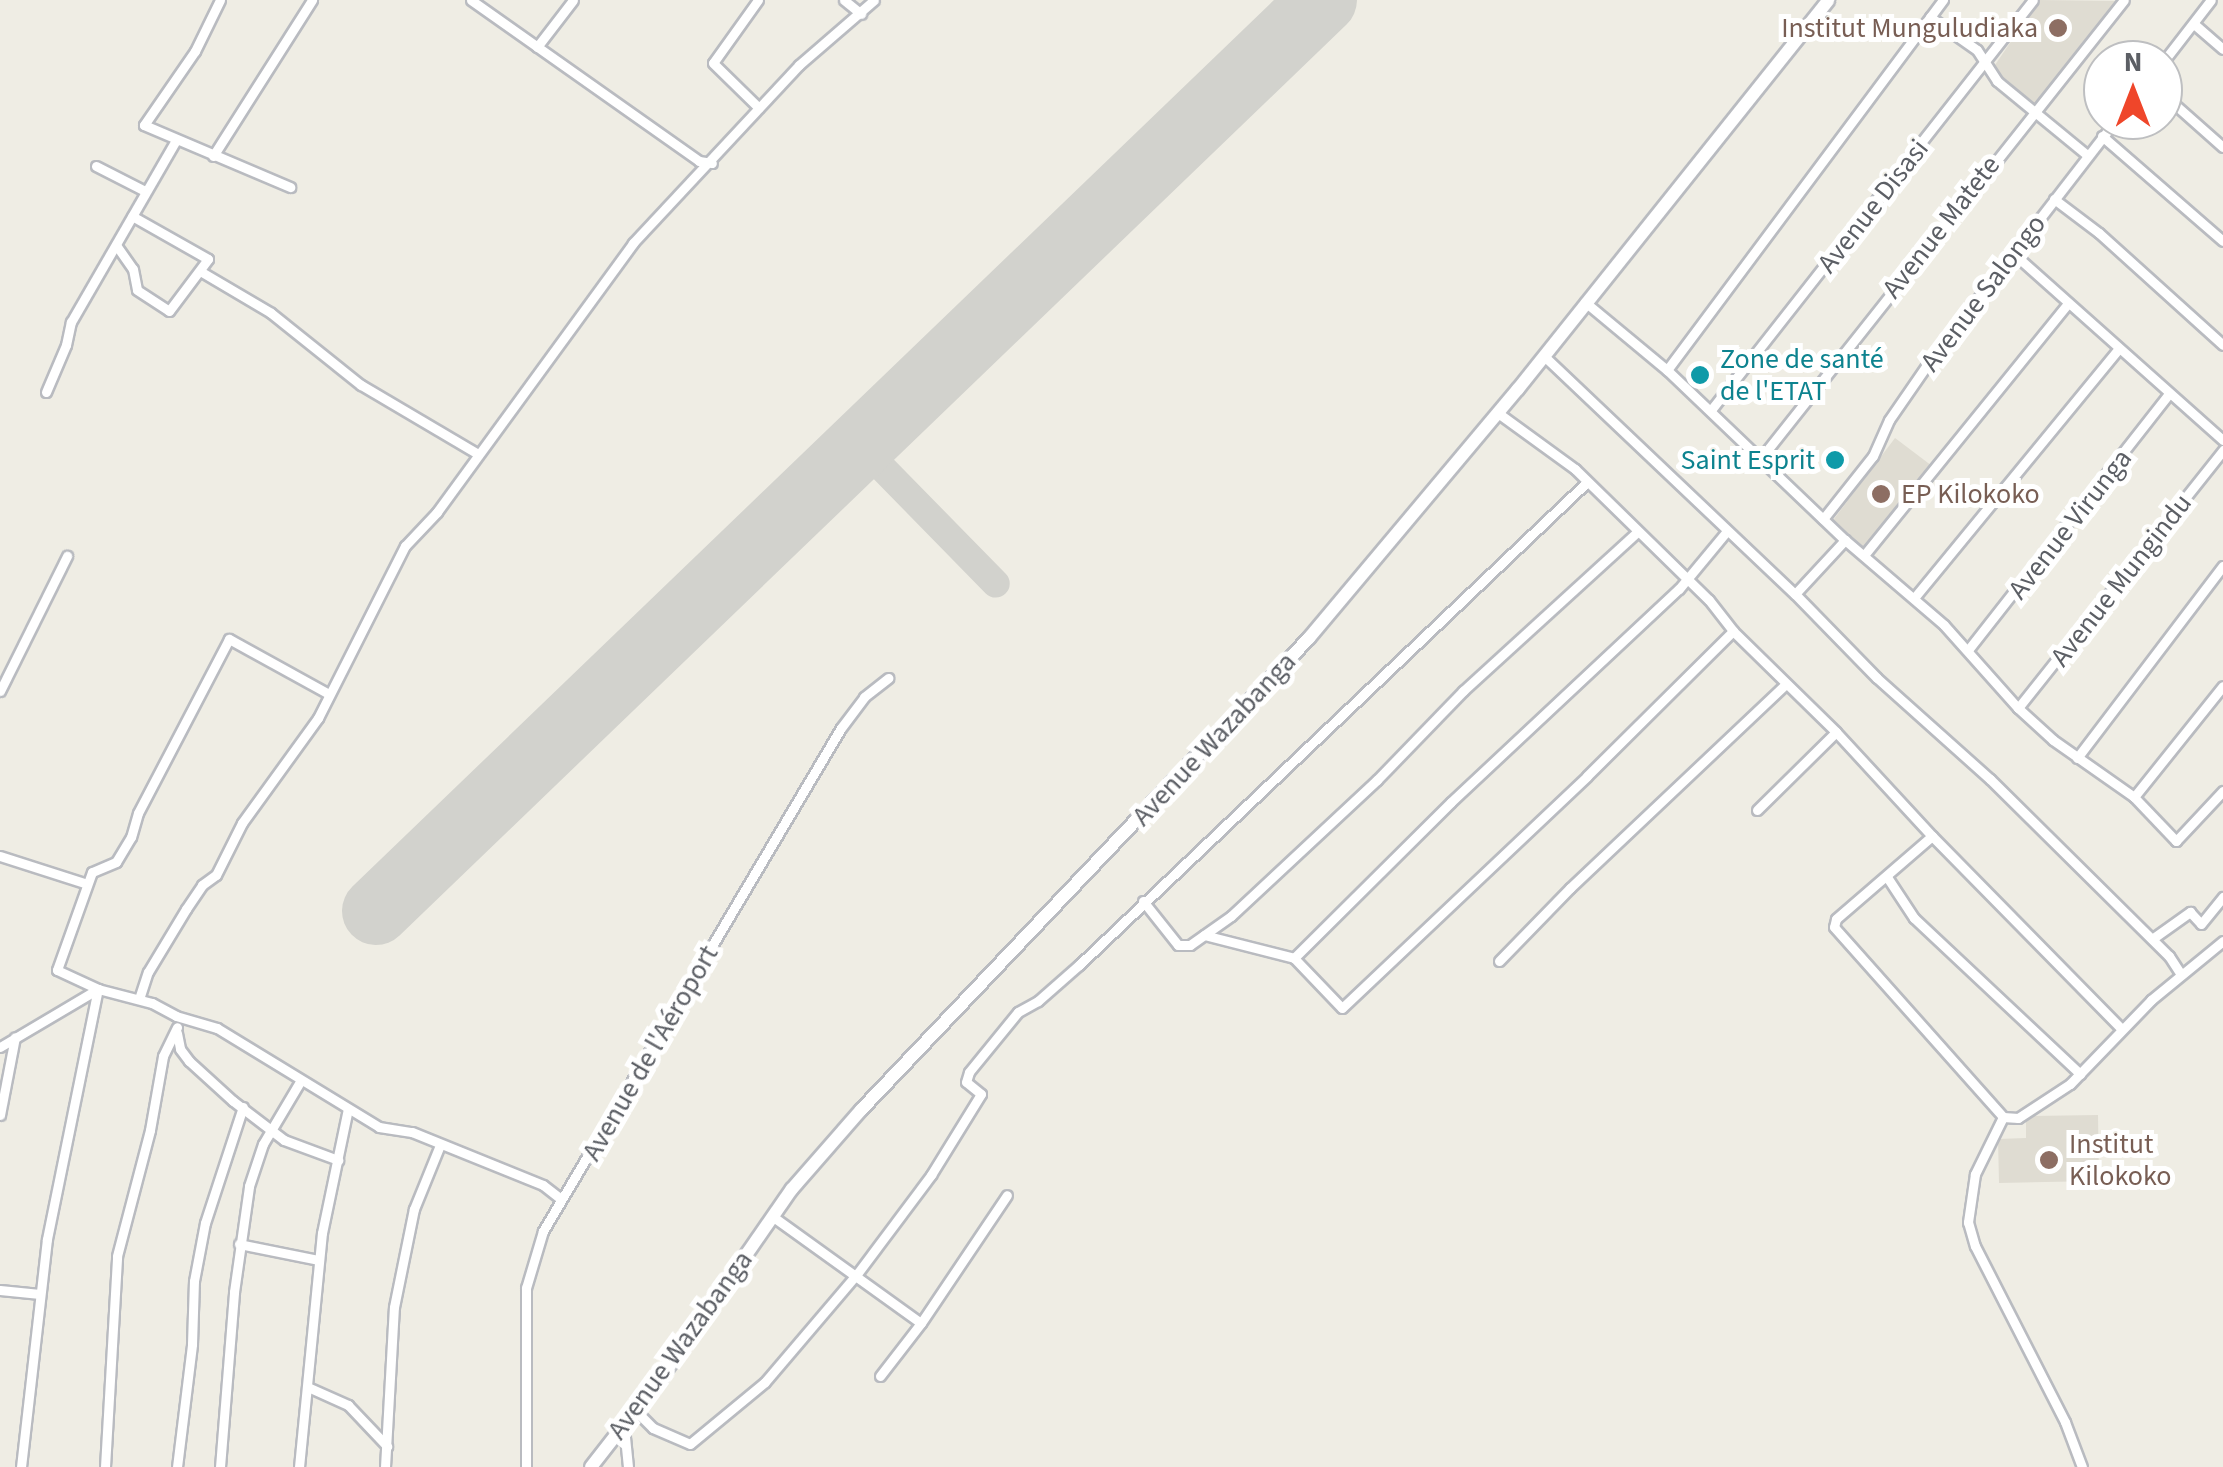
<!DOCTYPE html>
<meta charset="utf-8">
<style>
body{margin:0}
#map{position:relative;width:2223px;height:1467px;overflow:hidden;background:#efede4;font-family:"Source Sans 3",sans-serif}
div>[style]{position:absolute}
.education>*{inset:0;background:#dfdcd2;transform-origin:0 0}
.taxiway>*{height:28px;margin:-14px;padding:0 14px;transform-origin:14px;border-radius:14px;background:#d2d2cd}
.runway>*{height:68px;margin:-34px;padding:0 34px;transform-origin:34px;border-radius:34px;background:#d2d2cd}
.roads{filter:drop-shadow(2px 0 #b9bbc0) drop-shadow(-2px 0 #b9bbc0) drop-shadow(0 2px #b9bbc0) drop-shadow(0 -2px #b9bbc0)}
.minor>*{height:9px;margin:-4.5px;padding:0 4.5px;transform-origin:4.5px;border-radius:4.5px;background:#fff}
.secondary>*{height:12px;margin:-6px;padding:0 6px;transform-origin:6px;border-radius:6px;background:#fff}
.dots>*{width:28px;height:28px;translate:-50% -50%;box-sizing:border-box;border:5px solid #fff;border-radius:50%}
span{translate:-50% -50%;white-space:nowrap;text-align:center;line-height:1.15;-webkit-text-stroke:10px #fff;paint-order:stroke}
.education-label{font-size:28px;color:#785e54}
.right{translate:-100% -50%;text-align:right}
.left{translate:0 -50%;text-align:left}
.street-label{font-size:28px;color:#5c5f65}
.culture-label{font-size:28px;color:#0d838f}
.north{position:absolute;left:2083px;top:40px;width:100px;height:100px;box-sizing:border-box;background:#fff;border:2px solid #bebfc1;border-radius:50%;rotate:0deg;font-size:28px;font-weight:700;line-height:40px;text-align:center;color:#5c5f65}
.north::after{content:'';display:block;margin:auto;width:35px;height:45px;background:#ef462a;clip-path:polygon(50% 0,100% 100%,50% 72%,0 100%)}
</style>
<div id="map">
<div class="education">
<div style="clip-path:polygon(2039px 0,2120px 1px,2033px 107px,1995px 74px,1995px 65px)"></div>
<div style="left:1895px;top:438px;width:46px;height:106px;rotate:37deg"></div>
<div style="clip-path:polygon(2098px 1115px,2099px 1181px,1999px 1183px,1998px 1139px,2026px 1138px,2026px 1116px)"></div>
</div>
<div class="taxiway">
<div style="left:860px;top:445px;width:194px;rotate:45.6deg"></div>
</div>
<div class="runway">
<div style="left:376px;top:911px;width:1314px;rotate:-43.89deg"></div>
</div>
<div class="roads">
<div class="minor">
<div style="left:220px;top:0;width:57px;rotate:116.1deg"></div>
<div style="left:195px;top:51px;width:90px;rotate:124.6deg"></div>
<div style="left:144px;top:125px;width:159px;rotate:23deg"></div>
<div style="left:471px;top:0;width:279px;rotate:35.2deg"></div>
<div style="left:699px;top:161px;width:13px;rotate:9deg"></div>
<div style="left:758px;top:0;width:77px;rotate:125.5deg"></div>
<div style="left:713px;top:63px;width:64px;rotate:44.4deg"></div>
<div style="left:844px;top:0;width:22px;rotate:39deg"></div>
<div style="left:1930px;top:17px;width:57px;rotate:35.1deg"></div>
<div style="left:1977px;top:50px;width:37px;rotate:57deg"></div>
<div style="left:1997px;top:81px;width:117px;rotate:39.4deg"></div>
<div style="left:2194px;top:24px;width:38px;rotate:41deg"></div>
<div style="left:537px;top:47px;width:59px;rotate:-52.5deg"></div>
<div style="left:2163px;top:62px;width:78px;rotate:-52.3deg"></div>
<div style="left:2163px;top:94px;width:80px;rotate:41.5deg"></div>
<div style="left:2102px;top:136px;width:160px;rotate:41deg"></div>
<div style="left:213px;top:156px;width:185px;rotate:-57.6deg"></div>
<div style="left:96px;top:166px;width:55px;rotate:27deg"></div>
<div style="left:2054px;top:199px;width:56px;rotate:37.1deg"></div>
<div style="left:2099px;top:233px;width:167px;rotate:42.1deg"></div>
<div style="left:116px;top:245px;width:29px;rotate:55deg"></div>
<div style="left:133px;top:269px;width:21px;rotate:79deg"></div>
<div style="left:137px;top:290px;width:38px;rotate:33deg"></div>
<div style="left:169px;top:311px;width:65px;rotate:-53.1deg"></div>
<div style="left:208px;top:259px;width:87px;rotate:-150.5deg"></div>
<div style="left:2014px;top:254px;width:280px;rotate:41.7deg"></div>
<div style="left:200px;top:271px;width:82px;rotate:30.6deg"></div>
<div style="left:271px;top:313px;width:115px;rotate:38.7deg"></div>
<div style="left:361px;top:385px;width:136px;rotate:30.5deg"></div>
<div style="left:1585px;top:302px;width:107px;rotate:39.7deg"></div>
<div style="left:1667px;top:370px;width:246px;rotate:43.7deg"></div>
<div style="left:1845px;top:540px;width:130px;rotate:40.6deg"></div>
<div style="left:1944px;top:625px;width:111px;rotate:48.3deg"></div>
<div style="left:2018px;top:708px;width:47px;rotate:42.4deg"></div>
<div style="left:2053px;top:740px;width:99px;rotate:35.1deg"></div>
<div style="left:2134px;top:797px;width:61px;rotate:46.3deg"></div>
<div style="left:2176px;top:841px;width:69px;rotate:-46.8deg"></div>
<div style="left:1544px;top:356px;width:346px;rotate:43.5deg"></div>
<div style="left:1795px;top:594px;width:117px;rotate:45.7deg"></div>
<div style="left:1877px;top:678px;width:152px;rotate:41.8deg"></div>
<div style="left:1990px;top:779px;width:252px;rotate:44.7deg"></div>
<div style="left:2169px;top:956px;width:20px;rotate:57deg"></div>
<div style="left:1667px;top:370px;width:462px;rotate:-53.3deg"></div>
<div style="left:46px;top:392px;width:51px;rotate:-66.9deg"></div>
<div style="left:66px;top:345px;width:24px;rotate:-78deg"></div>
<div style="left:71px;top:322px;width:210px;rotate:-60deg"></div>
<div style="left:1711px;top:410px;width:521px;rotate:-51.86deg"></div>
<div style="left:1498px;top:413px;width:95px;rotate:36deg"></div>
<div style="left:1575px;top:469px;width:187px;rotate:44.4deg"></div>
<div style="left:1709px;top:600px;width:39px;rotate:52deg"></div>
<div style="left:1733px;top:631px;width:144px;rotate:44.4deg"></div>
<div style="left:1836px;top:732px;width:142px;rotate:47.3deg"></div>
<div style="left:1932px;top:836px;width:269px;rotate:45.5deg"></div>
<div style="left:1761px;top:458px;width:584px;rotate:-51.6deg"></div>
<div style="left:1823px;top:519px;width:80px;rotate:-51.6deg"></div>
<div style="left:1873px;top:456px;width:39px;rotate:-66deg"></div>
<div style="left:1889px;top:420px;width:70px;rotate:-55.4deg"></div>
<div style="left:1929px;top:362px;width:306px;rotate:-52.3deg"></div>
<div style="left:1865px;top:554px;width:323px;rotate:-51deg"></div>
<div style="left:1795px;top:594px;width:74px;rotate:-47.2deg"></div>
<div style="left:1914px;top:598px;width:321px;rotate:-50.6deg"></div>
<div style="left:1968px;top:650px;width:325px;rotate:-51.9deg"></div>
<div style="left:0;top:691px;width:151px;rotate:-63.6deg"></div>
<div style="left:327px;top:693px;width:112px;rotate:-151.1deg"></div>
<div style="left:229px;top:639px;width:196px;rotate:117.6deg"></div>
<div style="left:138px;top:813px;width:25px;rotate:106deg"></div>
<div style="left:131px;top:837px;width:29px;rotate:121deg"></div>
<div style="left:116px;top:862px;width:26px;rotate:157deg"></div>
<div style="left:92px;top:872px;width:104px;rotate:109.7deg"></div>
<div style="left:57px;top:970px;width:45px;rotate:24.9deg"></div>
<div style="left:98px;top:989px;width:56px;rotate:14.5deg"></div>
<div style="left:152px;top:1003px;width:27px;rotate:28deg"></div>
<div style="left:176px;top:1016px;width:43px;rotate:16.3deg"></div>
<div style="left:217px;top:1028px;width:190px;rotate:31.4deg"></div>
<div style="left:379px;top:1127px;width:33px;rotate:9deg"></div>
<div style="left:412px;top:1132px;width:141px;rotate:22deg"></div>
<div style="left:543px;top:1185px;width:23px;rotate:38deg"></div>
<div style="left:2018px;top:708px;width:330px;rotate:-51.5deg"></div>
<div style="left:2077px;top:758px;width:241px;rotate:-52.8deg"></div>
<div style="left:2134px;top:797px;width:142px;rotate:-51.3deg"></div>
<div style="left:1757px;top:810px;width:111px;rotate:-44.6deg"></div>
<div style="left:1932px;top:836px;width:127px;rotate:139.2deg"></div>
<div style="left:1836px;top:919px;width:8px;rotate:104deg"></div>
<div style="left:1834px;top:927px;width:254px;rotate:48.3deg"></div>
<div style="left:2003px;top:1117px;width:15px;rotate:4deg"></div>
<div style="left:2018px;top:1118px;width:62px;rotate:-33.2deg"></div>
<div style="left:2070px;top:1084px;width:117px;rotate:-46deg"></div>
<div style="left:2151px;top:1000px;width:93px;rotate:-39.3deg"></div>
<div style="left:0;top:856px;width:91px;rotate:17.8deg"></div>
<div style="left:1887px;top:877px;width:49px;rotate:56.6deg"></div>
<div style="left:1914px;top:918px;width:228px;rotate:43.2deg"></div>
<div style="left:1143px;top:901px;width:56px;rotate:51.5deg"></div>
<div style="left:1178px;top:945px;width:12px"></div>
<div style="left:1190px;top:945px;width:50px;rotate:-35.3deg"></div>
<div style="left:1231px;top:916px;width:200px;rotate:-43deg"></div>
<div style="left:1377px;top:780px;width:124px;rotate:-46deg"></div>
<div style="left:1463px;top:691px;width:236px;rotate:-42.4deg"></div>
<div style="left:1204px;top:935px;width:93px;rotate:14.3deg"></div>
<div style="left:1294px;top:958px;width:69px;rotate:46.2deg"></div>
<div style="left:1342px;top:1008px;width:337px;rotate:-43.4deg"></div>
<div style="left:1587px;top:776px;width:206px;rotate:-44.8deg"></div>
<div style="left:2152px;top:939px;width:47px;rotate:-35.4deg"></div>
<div style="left:2190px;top:912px;width:16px;rotate:47deg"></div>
<div style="left:2201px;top:924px;width:35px;rotate:-51deg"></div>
<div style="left:1294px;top:958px;width:221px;rotate:-44.8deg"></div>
<div style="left:1451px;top:802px;width:312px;rotate:-43.1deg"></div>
<div style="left:1679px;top:589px;width:75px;rotate:-50.4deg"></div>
<div style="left:1499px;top:961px;width:102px;rotate:-45.8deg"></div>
<div style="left:1570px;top:888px;width:297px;rotate:-43.4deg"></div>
<div style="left:139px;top:999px;width:28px;rotate:-72deg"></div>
<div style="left:148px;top:972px;width:74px;rotate:-58.9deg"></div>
<div style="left:186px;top:909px;width:29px;rotate:-56deg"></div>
<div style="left:202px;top:885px;width:17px;rotate:-36deg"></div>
<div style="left:216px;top:875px;width:58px;rotate:-63.4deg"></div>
<div style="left:242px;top:823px;width:130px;rotate:-54.1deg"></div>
<div style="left:318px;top:718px;width:193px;rotate:-63.2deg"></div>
<div style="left:405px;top:546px;width:47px;rotate:-46.7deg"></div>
<div style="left:437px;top:512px;width:333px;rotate:-53.9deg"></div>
<div style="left:633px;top:243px;width:243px;rotate:-47deg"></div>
<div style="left:799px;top:65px;width:99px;rotate:-40.9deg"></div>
<div style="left:177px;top:1033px;width:16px;rotate:79deg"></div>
<div style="left:180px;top:1049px;width:15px;rotate:53deg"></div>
<div style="left:189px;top:1061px;width:59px;rotate:42.3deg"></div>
<div style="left:233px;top:1101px;width:64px;rotate:37.4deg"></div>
<div style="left:284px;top:1140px;width:58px;rotate:20.3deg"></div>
<div style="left:0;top:1047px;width:114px;rotate:-30.6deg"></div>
<div style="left:0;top:1115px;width:79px;rotate:-79.1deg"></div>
<div style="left:2003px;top:1117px;width:64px;rotate:116.2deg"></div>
<div style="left:1975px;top:1174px;width:49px;rotate:98.3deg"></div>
<div style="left:1968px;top:1222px;width:25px;rotate:74deg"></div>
<div style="left:1975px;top:1246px;width:198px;rotate:62.9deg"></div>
<div style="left:2065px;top:1422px;width:48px;rotate:69.3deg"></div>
<div style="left:772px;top:1216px;width:183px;rotate:35.7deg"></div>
<div style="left:239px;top:1244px;width:81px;rotate:11.4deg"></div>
<div style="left:0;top:1290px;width:40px;rotate:5.7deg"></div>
<div style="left:880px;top:1376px;width:67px;rotate:-52.3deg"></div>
<div style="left:921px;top:1323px;width:154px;rotate:-56.1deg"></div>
<div style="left:310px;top:1388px;width:42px;rotate:24.1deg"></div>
<div style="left:348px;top:1405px;width:57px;rotate:46.4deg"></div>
<div style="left:636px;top:1411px;width:24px;rotate:45deg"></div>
<div style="left:653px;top:1428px;width:40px;rotate:23.4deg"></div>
<div style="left:690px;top:1444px;width:97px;rotate:-39.6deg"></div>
<div style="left:765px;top:1382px;width:142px;rotate:-49.6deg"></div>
<div style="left:857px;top:1274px;width:124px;rotate:-53.2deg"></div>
<div style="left:931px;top:1175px;width:95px;rotate:-58.3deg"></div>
<div style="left:981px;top:1094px;width:19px;rotate:-141deg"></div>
<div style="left:966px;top:1082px;width:10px;rotate:-73deg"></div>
<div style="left:969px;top:1072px;width:77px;rotate:-50.8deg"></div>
<div style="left:1018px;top:1012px;width:23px;rotate:-29deg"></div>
<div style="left:1038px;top:1001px;width:55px;rotate:-41.3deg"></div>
<div style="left:1079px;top:965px;width:701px;rotate:-43.55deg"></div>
<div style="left:624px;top:1427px;width:40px;rotate:84.3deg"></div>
<div style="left:21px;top:1467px;width:229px;rotate:-83.5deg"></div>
<div style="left:47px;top:1239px;width:255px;rotate:-78.5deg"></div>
<div style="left:105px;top:1467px;width:211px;rotate:-86.7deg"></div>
<div style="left:117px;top:1256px;width:130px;rotate:-75.3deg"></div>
<div style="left:150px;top:1130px;width:75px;rotate:-80deg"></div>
<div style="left:163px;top:1056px;width:32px;rotate:-64deg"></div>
<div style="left:177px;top:1467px;width:124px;rotate:-83deg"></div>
<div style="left:192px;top:1344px;width:63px;rotate:-88.2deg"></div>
<div style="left:194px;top:1281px;width:59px;rotate:-79.3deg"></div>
<div style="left:205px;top:1223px;width:122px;rotate:-71.9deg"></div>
<div style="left:220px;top:1467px;width:176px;rotate:-85.4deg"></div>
<div style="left:234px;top:1292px;width:107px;rotate:-81.9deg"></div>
<div style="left:249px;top:1186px;width:44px;rotate:-71.6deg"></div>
<div style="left:263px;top:1144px;width:74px;rotate:-59.3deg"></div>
<div style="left:299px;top:1467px;width:235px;rotate:-84.4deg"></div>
<div style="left:322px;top:1233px;width:127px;rotate:-78.2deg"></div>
<div style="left:385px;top:1467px;width:160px;rotate:-86.8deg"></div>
<div style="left:394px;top:1307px;width:100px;rotate:-78.5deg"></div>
<div style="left:414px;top:1209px;width:69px;rotate:-67.9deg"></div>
<div style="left:526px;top:1467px;width:179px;rotate:-90deg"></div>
<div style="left:526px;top:1288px;width:59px;rotate:-73.4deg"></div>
<div style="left:543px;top:1231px;width:585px;rotate:-59.36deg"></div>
<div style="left:841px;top:728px;width:39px;rotate:-53deg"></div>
<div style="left:864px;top:697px;width:31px;rotate:-38deg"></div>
</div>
<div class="secondary">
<div style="left:591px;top:1467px;width:117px;rotate:-52deg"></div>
<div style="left:663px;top:1375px;width:226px;rotate:-55.3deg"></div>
<div style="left:792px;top:1189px;width:105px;rotate:-48.9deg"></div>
<div style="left:861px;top:1110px;width:651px;rotate:-46.49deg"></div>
<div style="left:1309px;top:638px;width:325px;rotate:-50deg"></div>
<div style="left:1518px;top:389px;width:497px;rotate:-51.4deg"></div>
</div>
</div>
<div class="dots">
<div style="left:2058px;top:28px;background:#8d6e63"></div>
<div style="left:1700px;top:375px;background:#0f9aa8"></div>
<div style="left:1835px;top:460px;background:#0f9aa8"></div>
<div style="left:1881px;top:494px;background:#8d6e63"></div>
<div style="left:2049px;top:1160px;background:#8d6e63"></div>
</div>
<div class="education-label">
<span class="right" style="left:2038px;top:28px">Institut Munguludiaka</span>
<span class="left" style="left:1901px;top:494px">EP Kilokoko</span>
<span class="left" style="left:2069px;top:1160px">Institut<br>Kilokoko</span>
</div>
<div class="street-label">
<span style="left:1873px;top:206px;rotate:-52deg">Avenue Disasi</span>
<span style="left:1941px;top:227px;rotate:-52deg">Avenue Matete</span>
<span style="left:1983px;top:293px;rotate:-53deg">Avenue Salongo</span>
<span style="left:2070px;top:524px;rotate:-52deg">Avenue Virunga</span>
<span style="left:2121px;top:580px;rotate:-52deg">Avenue Mungindu</span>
<span style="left:1214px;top:739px;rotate:-47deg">Avenue Wazabanga</span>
<span style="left:650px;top:1053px;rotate:-60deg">Avenue de l'Aéroport</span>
<span style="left:680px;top:1345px;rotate:-54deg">Avenue Wazabanga</span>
</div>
<div class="culture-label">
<span class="left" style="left:1720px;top:375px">Zone de santé<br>de l'ETAT</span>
<span class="right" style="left:1815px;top:460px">Saint Esprit</span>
</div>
<div class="north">N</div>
</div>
